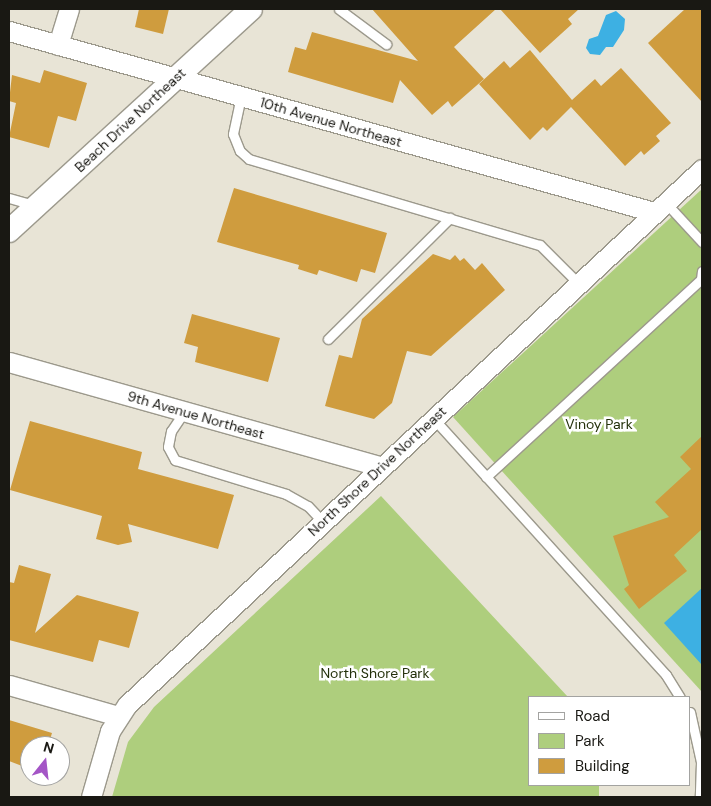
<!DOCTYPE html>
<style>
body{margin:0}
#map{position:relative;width:711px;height:806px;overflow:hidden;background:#e8e4d6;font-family:"DM Sans",sans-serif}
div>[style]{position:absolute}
.green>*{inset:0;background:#aece7d}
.water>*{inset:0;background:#3db0e3}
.building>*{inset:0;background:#cf9c3e}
.roads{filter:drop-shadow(1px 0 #9c998c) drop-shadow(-1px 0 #9c998c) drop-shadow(0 1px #9c998c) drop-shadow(0 -1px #9c998c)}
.service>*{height:9px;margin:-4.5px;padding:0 4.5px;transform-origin:4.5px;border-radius:4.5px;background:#fff}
.minor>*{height:19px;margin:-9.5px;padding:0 9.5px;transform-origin:9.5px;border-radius:9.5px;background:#fff}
.tertiary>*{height:22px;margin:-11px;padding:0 11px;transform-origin:11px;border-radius:11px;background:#fff}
span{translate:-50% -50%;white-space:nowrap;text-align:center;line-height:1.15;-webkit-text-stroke:5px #fff;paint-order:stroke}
.street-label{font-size:14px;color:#191813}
.park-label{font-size:14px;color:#24310b}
.frame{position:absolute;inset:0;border:10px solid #191813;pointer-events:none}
.legend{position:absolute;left:528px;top:696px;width:162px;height:90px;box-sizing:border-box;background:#fff;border:1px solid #a3a3a1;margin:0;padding:6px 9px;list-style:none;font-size:15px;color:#191813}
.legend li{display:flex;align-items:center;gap:10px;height:25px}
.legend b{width:25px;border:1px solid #a3a3a1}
.north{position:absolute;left:20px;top:736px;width:50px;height:50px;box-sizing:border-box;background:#fff;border:1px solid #a3a3a1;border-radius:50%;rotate:16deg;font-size:14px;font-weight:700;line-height:20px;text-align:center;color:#191813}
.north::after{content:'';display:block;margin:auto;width:18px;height:22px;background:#a455c6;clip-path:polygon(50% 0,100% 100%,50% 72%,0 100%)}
</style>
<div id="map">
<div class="green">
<div style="clip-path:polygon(702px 189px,702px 692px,453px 417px)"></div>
<div style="clip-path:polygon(381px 496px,568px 697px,530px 697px,530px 785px,599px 785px,599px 797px,112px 797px,128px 742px,154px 707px)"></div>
</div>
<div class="water">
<div style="clip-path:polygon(616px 11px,625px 19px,624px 30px,613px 47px,606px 47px,600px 55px,590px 54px,586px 48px,589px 39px,598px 36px,606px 15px)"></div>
<div style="clip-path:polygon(702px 588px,702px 665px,664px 623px)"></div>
</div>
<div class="building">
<div style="clip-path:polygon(139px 9px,169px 9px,163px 34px,135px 27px)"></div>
<div style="clip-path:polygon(372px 9px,496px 9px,454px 47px,484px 79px,452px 107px,448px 101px,432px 115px,400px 80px,393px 103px,288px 72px,295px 47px,306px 50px,312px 32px,418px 61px)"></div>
<div style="clip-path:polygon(500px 9px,579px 9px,568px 19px,572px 24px,540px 53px)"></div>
<div style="clip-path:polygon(685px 9px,702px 9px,702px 102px,648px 43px)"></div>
<div style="clip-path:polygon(530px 50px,572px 100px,595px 79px,601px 86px,621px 68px,671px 123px,656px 136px,660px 141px,644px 155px,641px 151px,625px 166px,571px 107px,547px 131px,543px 127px,530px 140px,479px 84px,504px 61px,510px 68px)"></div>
<div style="clip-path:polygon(44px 70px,87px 83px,76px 121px,58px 116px,49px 148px,9px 137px,16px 103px,9px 101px,12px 75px,40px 83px)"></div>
<div style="clip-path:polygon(234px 188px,387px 233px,375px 273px,361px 269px,357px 282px,319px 270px,317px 275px,298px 269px,299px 265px,217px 242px)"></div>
<div style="clip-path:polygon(433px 254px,450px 260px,455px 255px,460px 261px,464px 258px,475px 270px,482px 263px,505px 290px,431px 356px,407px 351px,392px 403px,374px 419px,325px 406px,339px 355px,352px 358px,362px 319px)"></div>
<div style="clip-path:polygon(192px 314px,280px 338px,268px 382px,195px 362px,198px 347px,184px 343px)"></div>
<div style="clip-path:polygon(30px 421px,142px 452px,138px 469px,234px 495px,218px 549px,128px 524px,132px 542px,118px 545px,96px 539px,102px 516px,10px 490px)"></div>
<div style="clip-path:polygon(702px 436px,702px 529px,674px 555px,687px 571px,639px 609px,624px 589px,629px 585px,613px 536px,669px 517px,655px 502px,691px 469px,680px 457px)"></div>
<div style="clip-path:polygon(19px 565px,51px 574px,35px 633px,77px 595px,139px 612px,129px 648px,99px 640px,93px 662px,9px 640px,9px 582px,14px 583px)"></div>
<div style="clip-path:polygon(9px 720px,52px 733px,48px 746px,30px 746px,30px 769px,9px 761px)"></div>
</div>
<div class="roads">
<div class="service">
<div style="left:339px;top:9px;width:59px;rotate:36.7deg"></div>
<div style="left:241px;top:96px;width:39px;rotate:102deg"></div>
<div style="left:233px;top:134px;width:18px;rotate:68deg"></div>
<div style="left:240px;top:151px;width:12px;rotate:42deg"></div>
<div style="left:249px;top:159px;width:303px;rotate:16.5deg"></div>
<div style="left:540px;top:245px;width:54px;rotate:45deg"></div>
<div style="left:9px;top:198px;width:26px;rotate:16deg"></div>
<div style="left:666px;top:203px;width:53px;rotate:47.3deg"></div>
<div style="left:328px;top:339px;width:172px;rotate:-44.8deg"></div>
<div style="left:184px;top:412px;width:23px;rotate:124deg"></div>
<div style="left:171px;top:431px;width:16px;rotate:101deg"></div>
<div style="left:168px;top:447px;width:15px;rotate:62deg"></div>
<div style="left:175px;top:460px;width:116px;rotate:17deg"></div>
<div style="left:286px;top:494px;width:25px;rotate:29deg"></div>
<div style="left:308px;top:506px;width:22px;rotate:47deg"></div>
<div style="left:433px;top:418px;width:347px;rotate:47.8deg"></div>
<div style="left:666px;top:675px;width:26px;rotate:58deg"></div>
<div style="left:486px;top:477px;width:292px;rotate:-42.6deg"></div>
<div style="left:701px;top:279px;width:8px;rotate:-83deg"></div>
<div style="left:690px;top:712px;width:51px;rotate:77.6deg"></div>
<div style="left:701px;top:762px;width:35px;rotate:92deg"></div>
</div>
<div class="minor">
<div style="left:9px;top:31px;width:670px;rotate:15.68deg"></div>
<div style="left:58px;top:45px;width:38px;rotate:-73deg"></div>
<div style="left:9px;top:362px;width:388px;rotate:15.7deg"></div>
<div style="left:9px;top:685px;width:113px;rotate:15.9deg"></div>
<div style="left:91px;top:797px;width:69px;rotate:-73.9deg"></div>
<div style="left:110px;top:731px;width:31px;rotate:-57deg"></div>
<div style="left:127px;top:705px;width:786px;rotate:-42.99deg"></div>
</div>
<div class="tertiary">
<div style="left:9px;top:231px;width:328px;rotate:-42.5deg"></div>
</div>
</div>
<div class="street-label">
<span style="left:130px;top:120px;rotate:-43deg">Beach Drive Northeast</span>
<span style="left:331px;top:122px;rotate:16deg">10th Avenue Northeast</span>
<span style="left:196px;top:415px;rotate:16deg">9th Avenue Northeast</span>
<span style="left:377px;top:471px;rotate:-43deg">North Shore Drive Northeast</span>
</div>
<div class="park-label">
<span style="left:599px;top:424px">Vinoy Park</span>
<span style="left:375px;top:673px">North Shore Park</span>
</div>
<div class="frame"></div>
<ul class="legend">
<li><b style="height:6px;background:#fff"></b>Road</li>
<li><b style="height:14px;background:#aece7d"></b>Park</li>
<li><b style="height:14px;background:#cf9c3e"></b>Building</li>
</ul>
<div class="north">N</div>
</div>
